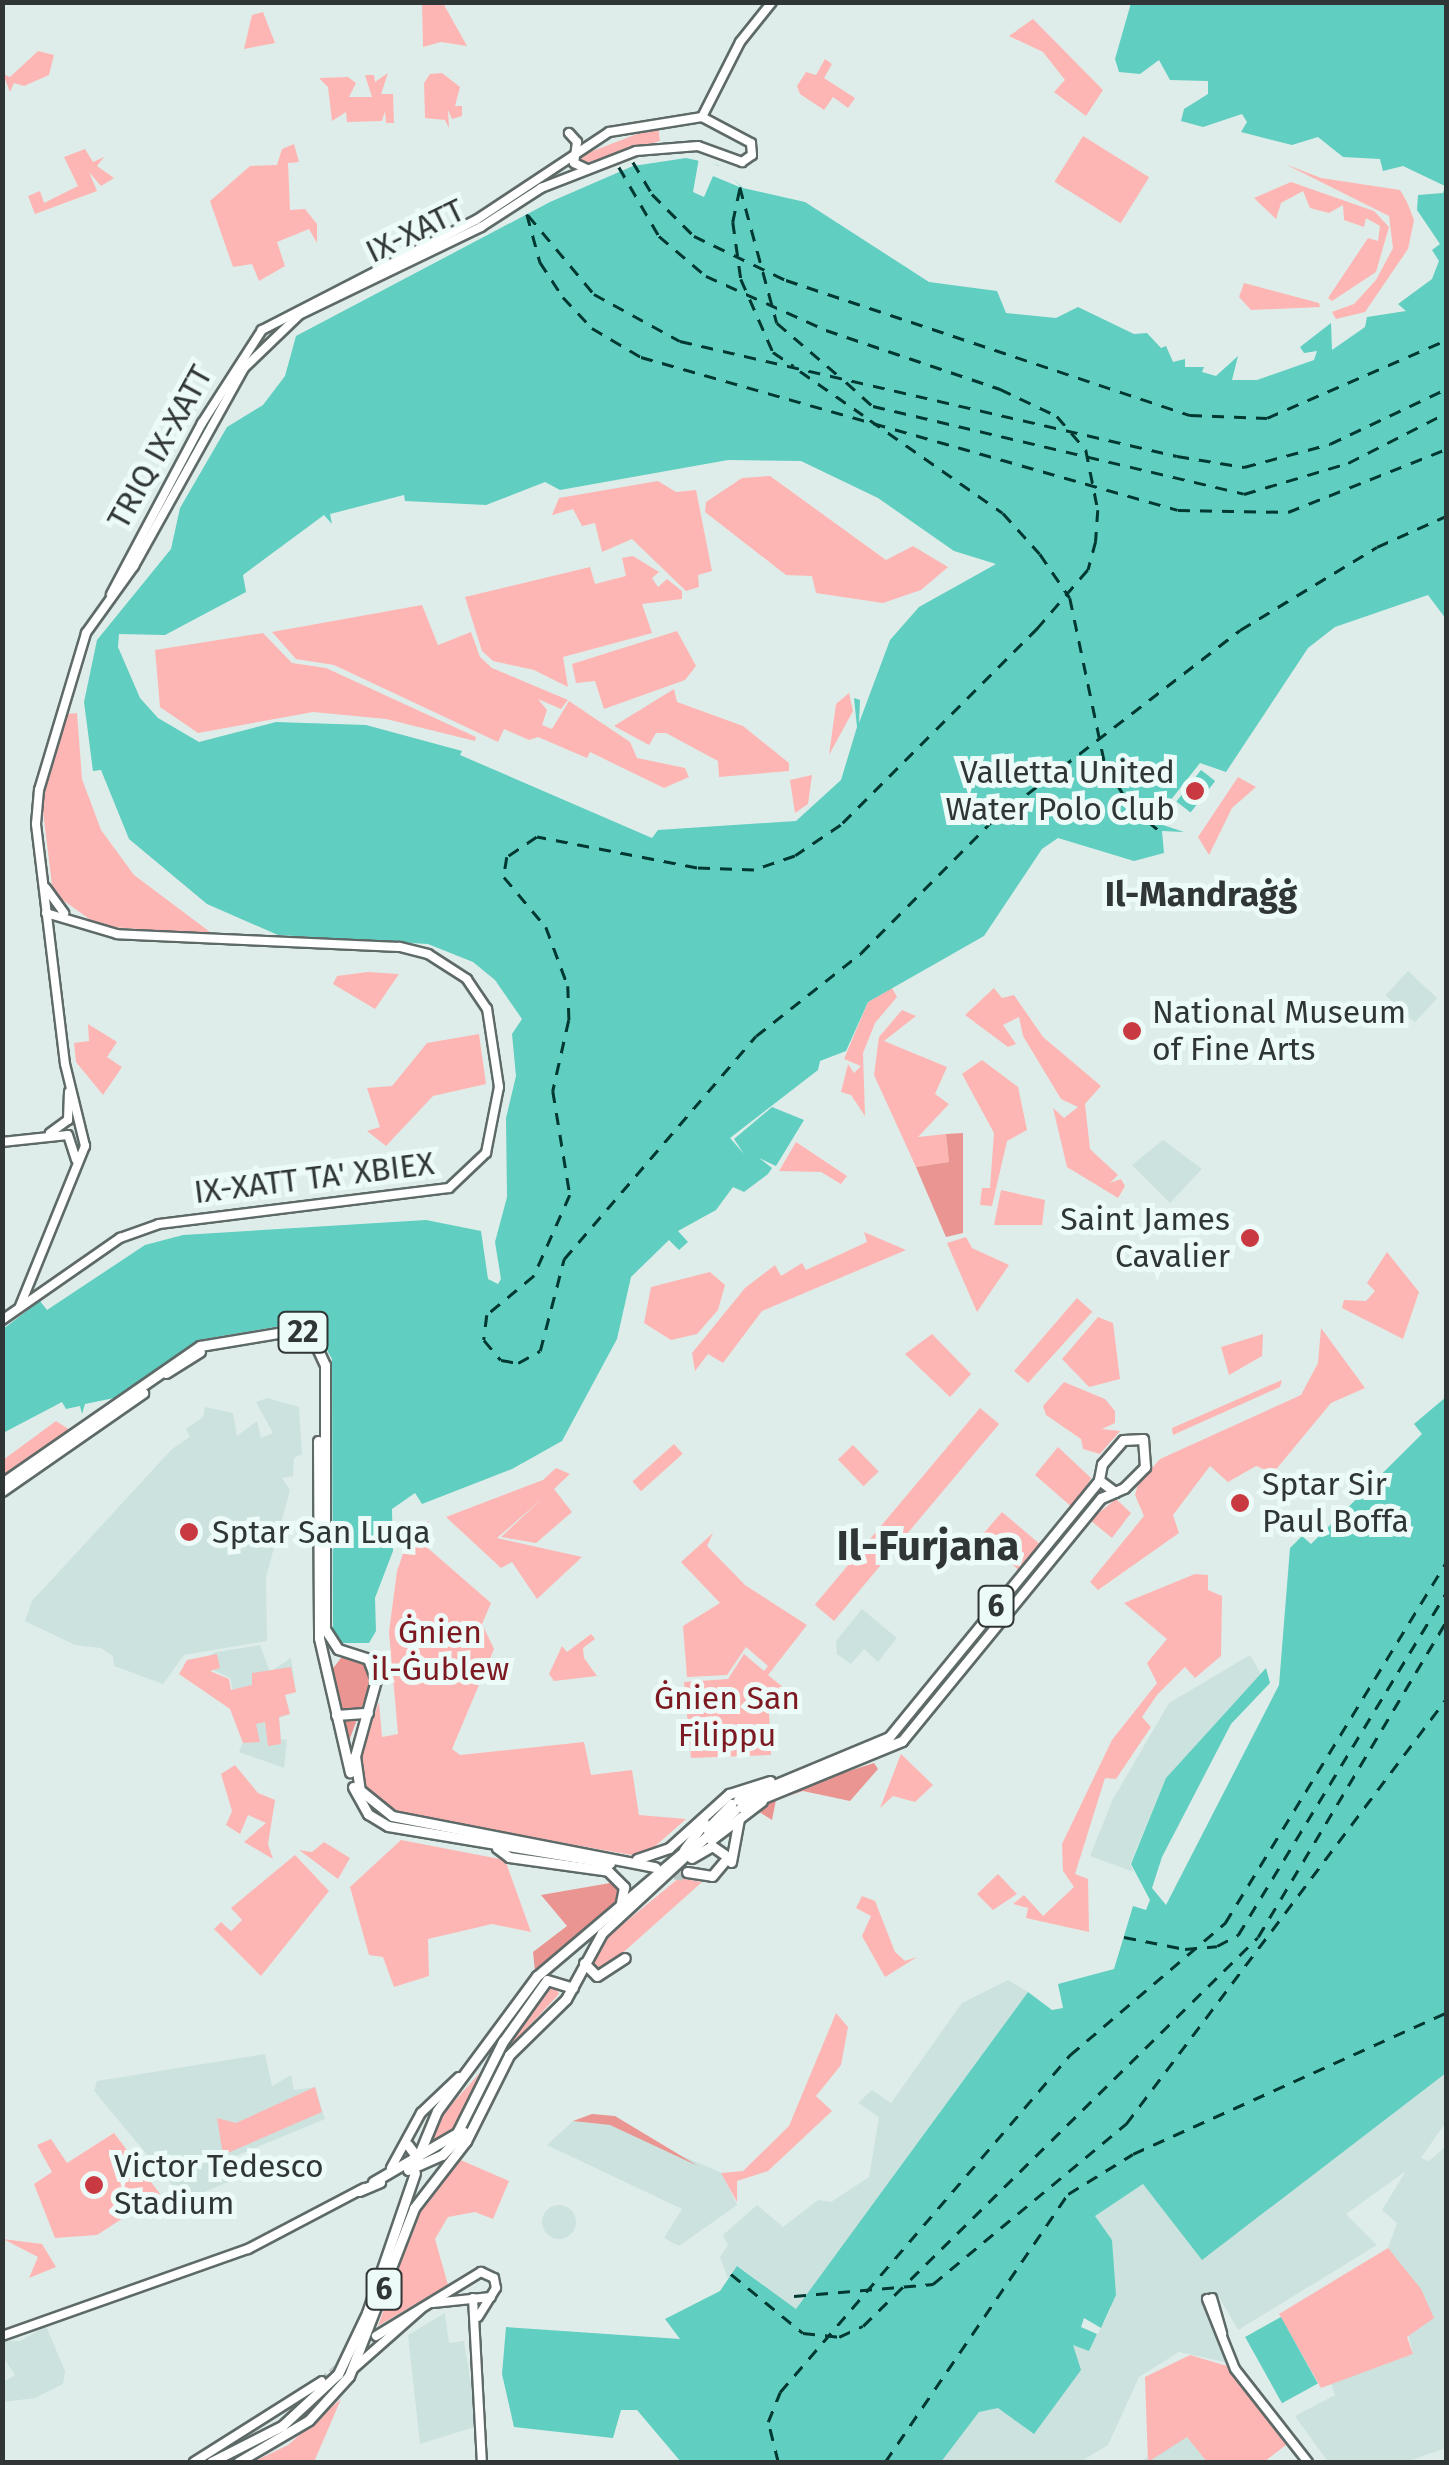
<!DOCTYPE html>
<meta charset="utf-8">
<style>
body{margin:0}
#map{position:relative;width:1449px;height:2465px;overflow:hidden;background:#dfedea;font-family:"Fira Sans",sans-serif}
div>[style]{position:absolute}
.built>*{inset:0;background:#cce2df;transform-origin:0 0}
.round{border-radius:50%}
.green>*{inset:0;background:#fdb6b3;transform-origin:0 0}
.forest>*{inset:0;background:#ea9591}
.water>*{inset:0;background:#60cec0;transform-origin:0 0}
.pier>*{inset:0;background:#dfedea}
.ferry>*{height:2.5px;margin-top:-1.25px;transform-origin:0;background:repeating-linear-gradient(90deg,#013832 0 12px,transparent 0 22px)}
.secondary-tunnel>*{height:8px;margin-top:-4px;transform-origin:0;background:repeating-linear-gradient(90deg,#bcc8c6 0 8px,transparent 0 12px)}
.trunk-tunnel>*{height:9px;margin-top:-4.5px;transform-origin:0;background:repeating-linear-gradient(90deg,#bcc8c6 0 9px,transparent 0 13.5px)}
.roads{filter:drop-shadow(2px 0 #5e6a68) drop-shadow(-2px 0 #5e6a68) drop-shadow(0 2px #5e6a68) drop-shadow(0 -2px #5e6a68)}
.secondary>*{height:8px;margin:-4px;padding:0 4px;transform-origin:4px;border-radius:4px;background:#fff}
.primary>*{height:8px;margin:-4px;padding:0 4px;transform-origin:4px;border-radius:4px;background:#fff}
.trunk>*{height:9px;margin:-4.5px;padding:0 4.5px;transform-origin:4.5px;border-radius:4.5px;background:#fff}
.dots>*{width:28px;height:28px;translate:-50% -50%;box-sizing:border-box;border:5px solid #ecfaf8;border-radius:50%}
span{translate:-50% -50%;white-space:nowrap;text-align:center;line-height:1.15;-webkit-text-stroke:10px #ecfaf8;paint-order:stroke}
.shield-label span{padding:2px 8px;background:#ecfaf8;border:2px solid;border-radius:8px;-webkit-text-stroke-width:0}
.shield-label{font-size:30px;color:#303635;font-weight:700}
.street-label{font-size:32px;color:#303635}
.poi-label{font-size:32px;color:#303635}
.right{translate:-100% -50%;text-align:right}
.left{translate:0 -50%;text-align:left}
.park-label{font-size:32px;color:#7c1921}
.neighbourhood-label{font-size:35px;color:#303635;font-weight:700}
.district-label{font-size:42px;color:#303635;font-weight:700}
.frame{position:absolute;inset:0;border:5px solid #303635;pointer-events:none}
</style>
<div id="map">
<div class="built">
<div style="left:1408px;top:971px;width:40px;height:33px;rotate:43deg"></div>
<div style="clip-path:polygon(1163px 1140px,1202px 1169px,1170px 1203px,1132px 1165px)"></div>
<div style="clip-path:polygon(267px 1398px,299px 1407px,302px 1454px,294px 1458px,293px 1476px,282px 1478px,290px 1490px,266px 1577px,267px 1641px,184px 1655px,163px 1684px,114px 1666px,113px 1656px,101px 1648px,75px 1645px,25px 1621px,32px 1601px,172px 1449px,190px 1437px,186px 1429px,203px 1417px,205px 1407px,233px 1413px,237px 1436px,257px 1421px,261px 1438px,273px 1433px,256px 1402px)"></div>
<div style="clip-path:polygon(862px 1609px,897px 1638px,878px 1662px,864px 1649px,851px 1664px,837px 1654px,836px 1641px)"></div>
<div style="clip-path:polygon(260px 1645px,270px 1672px,291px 1658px,296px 1692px,285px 1695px,290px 1714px,279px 1718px,281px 1739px,287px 1740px,284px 1768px,239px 1752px,244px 1740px,230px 1678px,197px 1662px,216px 1652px)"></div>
<div style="clip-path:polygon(1250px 1655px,1261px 1674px,1166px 1778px,1130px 1864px,1134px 1872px,1090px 1856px,1113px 1799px,1169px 1703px)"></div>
<div style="clip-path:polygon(1008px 1980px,1028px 1992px,796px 2309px,738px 2266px,728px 2279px,720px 2257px,728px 2245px,723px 2235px,757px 2205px,783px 2227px,818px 2200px,831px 2202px,869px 2177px,879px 2117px,858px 2103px,872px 2090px,891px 2103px,962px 2003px)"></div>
<div style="clip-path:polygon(265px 2054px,272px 2086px,291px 2075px,294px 2090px,315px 2087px,325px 2119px,228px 2159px,235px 2179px,185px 2200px,94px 2091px,97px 2081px)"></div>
<div style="clip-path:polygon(1446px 2073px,1446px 2122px,1421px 2158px,1429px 2161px,1446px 2146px,1446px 2448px,1406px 2462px,1328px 2462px,1295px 2416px,1335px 2395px,1331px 2383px,1413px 2354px,1388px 2248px,1397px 2223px,1382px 2210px,1406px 2171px,1346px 2214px,1377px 2245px,1238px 2330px,1219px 2297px,1202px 2299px,1225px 2362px,1179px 2352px,1139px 2377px,1108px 2445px,1080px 2462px,941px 2462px,979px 2412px,998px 2407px,1073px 2344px,1089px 2350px,1111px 2309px,1113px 2262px,1112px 2240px,1094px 2216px,1143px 2184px,1202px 2259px)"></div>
<div style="clip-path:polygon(573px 2121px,610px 2125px,722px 2173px,737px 2205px,679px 2246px,664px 2238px,682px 2209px,547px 2145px)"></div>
<div class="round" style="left:542px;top:2205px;width:34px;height:34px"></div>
<div style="clip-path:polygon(445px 2313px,449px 2343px,464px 2341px,478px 2426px,420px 2444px,408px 2335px)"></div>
<div style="clip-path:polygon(46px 2326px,65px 2371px,63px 2384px,35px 2398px,3px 2402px,3px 2382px,15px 2375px,3px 2357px,3px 2341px,20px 2341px)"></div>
<div style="clip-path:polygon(1187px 2437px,1207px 2462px,1140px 2462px,1177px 2439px)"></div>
</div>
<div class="green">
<div style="clip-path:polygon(422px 3px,443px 3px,467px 46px,441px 42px,423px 47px)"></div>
<div style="clip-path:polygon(263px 12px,275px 43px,244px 49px,252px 15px)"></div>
<div style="clip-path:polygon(1033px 19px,1103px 90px,1086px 116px,1054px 92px,1065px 80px,1043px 52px,1009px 36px)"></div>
<div style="clip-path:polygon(38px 51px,54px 55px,49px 75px,24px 86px,14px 83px,10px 92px,3px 74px,10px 77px)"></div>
<div style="clip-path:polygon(825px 59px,832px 64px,824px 78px,855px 98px,848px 108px,833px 97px,824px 110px,800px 94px,797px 86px,806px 72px,816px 75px)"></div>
<div style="clip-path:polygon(388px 73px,381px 94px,393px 94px,394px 123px,386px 123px,385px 111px,382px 121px,347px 122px,346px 112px,332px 121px,328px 87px,319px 78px,348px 77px,356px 83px,349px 97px,372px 97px,365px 75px,374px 75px,375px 82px)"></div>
<div style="clip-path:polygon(442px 73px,460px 87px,455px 106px,462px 106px,462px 116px,452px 119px,448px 110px,449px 128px,445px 120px,425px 118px,424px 83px,430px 74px)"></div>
<div style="clip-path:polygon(658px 126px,660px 141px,585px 163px,577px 157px)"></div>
<div style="left:1083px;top:136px;width:78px;height:54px;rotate:32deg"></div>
<div style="clip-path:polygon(294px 144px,299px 162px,288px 163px,290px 210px,305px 209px,317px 224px,317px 243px,309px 229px,277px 242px,285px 266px,259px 281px,252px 264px,233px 267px,210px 201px,250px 166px,277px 165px,282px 149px)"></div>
<div style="clip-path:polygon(85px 149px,93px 162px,104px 157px,97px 166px,114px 178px,101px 186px,89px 172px,97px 191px,35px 214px,28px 196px,40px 191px,44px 203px,78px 186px,64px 157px)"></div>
<div style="clip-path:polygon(1285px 164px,1321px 178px,1400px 190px,1407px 202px,1414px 220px,1408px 249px,1365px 312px,1336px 319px,1332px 312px,1354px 304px,1376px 280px,1393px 248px,1389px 216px)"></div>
<div style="clip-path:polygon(1291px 182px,1374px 211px,1389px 227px,1376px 272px,1332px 301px,1328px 298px,1368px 238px,1378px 241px,1380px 226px,1366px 218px,1364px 227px,1344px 220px,1343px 205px,1329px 213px,1310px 208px,1303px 191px,1281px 203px,1276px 219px,1254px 198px)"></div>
<div style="clip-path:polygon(1244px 283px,1319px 303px,1320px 307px,1251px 310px,1239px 297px)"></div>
<div style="clip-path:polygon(770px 476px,886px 560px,913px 546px,948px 567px,921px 590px,883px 603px,816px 593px,812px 576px,786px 575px,705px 512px,706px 502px,742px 478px)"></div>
<div style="clip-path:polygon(658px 481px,676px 492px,696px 490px,712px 571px,698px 575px,699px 587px,686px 591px,632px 539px,602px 552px,595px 523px,582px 526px,573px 509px,552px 515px,559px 498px)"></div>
<div style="clip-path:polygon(633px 556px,659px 572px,652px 578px,658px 587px,667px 579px,682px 591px,682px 599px,642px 604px,652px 633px,563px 657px,568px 687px,534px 670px,493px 661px,482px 651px,465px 597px,590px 567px,595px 584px,626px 576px,622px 558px)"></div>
<div style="clip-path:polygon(422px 605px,438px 645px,471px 632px,480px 657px,492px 668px,568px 700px,561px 709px,538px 699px,547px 710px,542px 725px,552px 729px,569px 701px,630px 742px,637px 758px,685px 768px,689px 777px,664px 788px,590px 752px,587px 758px,538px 737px,529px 740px,504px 729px,498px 742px,334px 665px,296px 659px,272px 632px)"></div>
<div style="clip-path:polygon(677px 631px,696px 666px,685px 680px,604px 709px,595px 681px,576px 683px,572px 664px)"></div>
<div style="clip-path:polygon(263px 633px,292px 663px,326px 668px,476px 737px,475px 741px,386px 719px,313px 712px,198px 733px,160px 707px,155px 650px)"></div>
<div style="clip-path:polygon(674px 689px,677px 702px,743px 726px,789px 763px,789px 771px,719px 777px,718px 761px,666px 733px,656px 733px,649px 745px,614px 726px)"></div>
<div style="clip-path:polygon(849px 693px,853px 711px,829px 755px,836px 704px)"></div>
<div style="clip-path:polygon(77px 713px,82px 779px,101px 830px,134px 875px,214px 935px,99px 926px,53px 893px,42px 803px,67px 714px)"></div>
<div style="clip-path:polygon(812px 775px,808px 804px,795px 813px,790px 780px)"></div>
<div style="clip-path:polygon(1238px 777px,1256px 787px,1232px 808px,1209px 855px,1198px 837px)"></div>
<div style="clip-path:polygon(368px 972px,399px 974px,375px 1009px,333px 984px,337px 976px)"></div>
<div style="clip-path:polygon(892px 988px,897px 997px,875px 1023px,863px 1053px,865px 1116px,851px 1095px,841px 1092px,848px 1064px,854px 1073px,861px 1066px,844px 1059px,868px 1002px)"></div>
<div style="clip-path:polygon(994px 988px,1002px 998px,1014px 995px,1043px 1037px,1101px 1086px,1085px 1104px,1090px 1149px,1118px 1175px,1110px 1183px,1121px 1179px,1125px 1186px,1118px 1198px,1067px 1167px,1053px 1108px,1064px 1118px,1078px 1107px,1061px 1099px,1023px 1036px,1019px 1017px,1003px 1025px,1016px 1044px,1008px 1047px,965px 1015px)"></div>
<div style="clip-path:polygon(902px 1010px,916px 1016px,884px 1041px,947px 1067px,935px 1094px,949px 1104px,918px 1137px,946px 1134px,949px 1162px,916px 1167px,874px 1075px,879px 1037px)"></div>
<div style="clip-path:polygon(88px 1024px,117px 1042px,107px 1057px,122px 1067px,103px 1095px,76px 1062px,74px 1043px,89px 1041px)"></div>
<div style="clip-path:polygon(479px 1034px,486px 1084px,433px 1096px,386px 1146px,367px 1131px,380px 1127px,367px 1088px,392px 1086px,427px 1043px)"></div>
<div style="clip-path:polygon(982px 1060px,1018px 1087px,1027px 1130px,1007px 1141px,992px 1206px,980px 1205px,982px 1188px,990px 1188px,994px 1133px,962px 1074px)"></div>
<div style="clip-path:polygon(796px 1142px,847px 1176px,841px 1184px,821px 1172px,779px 1171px)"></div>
<div style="clip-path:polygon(1001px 1190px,1045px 1200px,1042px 1225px,994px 1225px)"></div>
<div style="clip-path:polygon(864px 1232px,906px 1250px,762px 1311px,723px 1363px,708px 1354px,695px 1371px,692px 1353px,745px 1288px,775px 1265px,781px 1276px,802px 1263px,806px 1270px,867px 1242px)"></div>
<div style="clip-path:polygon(966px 1237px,972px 1248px,1009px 1265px,977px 1312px,947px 1243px)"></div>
<div style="clip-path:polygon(1387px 1252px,1419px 1292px,1403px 1339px,1342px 1308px,1344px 1300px,1366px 1301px,1375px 1291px,1367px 1283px)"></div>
<div style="clip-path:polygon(710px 1272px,725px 1285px,718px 1310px,697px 1334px,671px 1340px,644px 1323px,651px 1287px)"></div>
<div style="clip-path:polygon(1077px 1298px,1096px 1315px,1092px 1312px,1028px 1383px,1014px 1371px)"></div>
<div style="clip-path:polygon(1098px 1317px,1113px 1323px,1120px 1379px,1089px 1387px,1062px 1359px)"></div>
<div style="clip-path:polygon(1321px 1328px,1365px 1388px,1331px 1403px,1273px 1473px,1256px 1466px,1228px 1482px,1210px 1466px,1173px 1515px,1179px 1533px,1098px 1590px,1090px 1582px,1144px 1516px,1135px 1495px,1138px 1484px,1160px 1459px,1301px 1395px,1318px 1363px)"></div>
<div style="clip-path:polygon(932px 1334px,971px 1374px,950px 1397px,905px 1354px)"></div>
<div style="clip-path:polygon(1263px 1334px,1262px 1356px,1229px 1375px,1221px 1347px)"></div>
<div style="clip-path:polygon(1282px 1380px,1280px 1387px,1173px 1435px,1172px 1428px)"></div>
<div style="clip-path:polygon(1064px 1382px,1105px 1399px,1115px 1411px,1115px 1423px,1102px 1429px,1120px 1431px,1100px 1454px,1083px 1449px,1081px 1439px,1046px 1415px,1043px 1406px)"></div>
<div style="left:980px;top:1408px;width:25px;height:257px;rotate:40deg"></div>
<div style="clip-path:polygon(56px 1421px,70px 1430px,62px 1444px,3px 1481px,3px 1460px)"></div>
<div style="left:674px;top:1444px;width:13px;height:56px;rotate:48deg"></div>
<div style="left:853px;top:1445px;width:37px;height:21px;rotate:46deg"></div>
<div style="clip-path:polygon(1058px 1447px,1091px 1478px,1074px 1509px,1035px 1475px)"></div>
<div style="clip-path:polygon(556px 1468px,570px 1474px,554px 1489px,572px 1512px,536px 1543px,501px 1537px,543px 1498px,497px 1538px,582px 1557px,537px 1599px,512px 1562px,501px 1568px,446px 1517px,543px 1480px)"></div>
<div style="clip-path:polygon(1116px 1499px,1131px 1513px,1112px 1538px,1090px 1520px)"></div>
<div style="clip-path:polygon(1002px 1512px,1041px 1545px,1019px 1571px,984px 1533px)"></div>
<div style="clip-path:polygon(429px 1521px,422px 1543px,491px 1603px,482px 1624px,494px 1649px,452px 1749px,460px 1755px,584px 1742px,591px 1775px,632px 1770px,639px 1815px,686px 1819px,643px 1857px,404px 1815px,361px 1787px,360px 1752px,379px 1702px,382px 1737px,398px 1734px,389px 1632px,397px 1571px,411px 1531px)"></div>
<div style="clip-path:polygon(713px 1533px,707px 1546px,745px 1585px,807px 1625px,768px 1675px,790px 1693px,769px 1712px,771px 1755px,691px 1758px,684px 1682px,728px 1679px,744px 1654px,764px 1671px,768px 1666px,746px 1647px,727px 1675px,687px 1677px,683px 1626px,720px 1603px,681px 1562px)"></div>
<div style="clip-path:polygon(1195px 1574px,1208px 1575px,1208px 1590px,1222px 1596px,1221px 1656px,1195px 1678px,1185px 1667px,1157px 1695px,1142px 1717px,1151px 1727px,1116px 1779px,1105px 1778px,1075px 1874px,1088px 1879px,1089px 1932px,1026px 1918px,1028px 1908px,1013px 1904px,1024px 1895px,1043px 1916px,1074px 1887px,1063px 1871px,1062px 1844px,1112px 1740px,1157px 1683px,1147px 1663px,1167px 1639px,1124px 1603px)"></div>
<div style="clip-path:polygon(591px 1634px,595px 1639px,583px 1648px,584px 1658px,597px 1676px,554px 1681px,549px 1674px,562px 1646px,567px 1652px)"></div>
<div style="clip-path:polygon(217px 1654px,220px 1668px,210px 1671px,229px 1679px,231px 1690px,252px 1685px,252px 1673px,291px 1667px,296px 1692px,285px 1695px,290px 1714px,279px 1717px,281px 1744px,268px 1746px,265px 1722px,256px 1724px,260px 1742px,243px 1743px,230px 1709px,179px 1674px,187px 1660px)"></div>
<div style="clip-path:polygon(901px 1754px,933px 1785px,915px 1802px,893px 1796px,880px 1808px)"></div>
<div style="clip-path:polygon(235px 1765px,258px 1793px,275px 1800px,268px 1844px,273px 1859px,244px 1842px,266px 1823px,248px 1815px,240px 1834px,226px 1825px,232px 1811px,221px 1774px)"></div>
<div style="clip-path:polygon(401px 1840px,505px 1860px,531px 1932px,492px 1924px,428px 1939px,429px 1976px,394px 1987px,383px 1957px,369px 1955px,350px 1887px)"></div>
<div style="clip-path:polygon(324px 1842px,350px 1858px,338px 1879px,299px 1850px,312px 1852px)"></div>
<div style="clip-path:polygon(295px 1855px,329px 1891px,261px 1976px,214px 1929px,221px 1922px,231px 1931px,242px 1920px,231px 1908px)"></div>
<div style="clip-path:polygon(998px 1874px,1017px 1894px,993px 1910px,977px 1894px)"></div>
<div style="clip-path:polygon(679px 1878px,702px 1882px,607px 1967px,595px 1973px,588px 1967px,599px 1944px)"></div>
<div style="clip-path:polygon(862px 1896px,875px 1901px,895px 1952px,905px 1961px,917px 1957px,885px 1977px,862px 1936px,871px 1916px,856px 1908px)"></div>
<div style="clip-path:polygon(547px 1987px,555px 1986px,559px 1994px,500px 2057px)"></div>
<div style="clip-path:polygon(836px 2013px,848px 2027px,841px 2065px,816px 2096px,832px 2111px,768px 2171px,737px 2181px,737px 2202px,721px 2173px,743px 2171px,789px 2126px)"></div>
<div style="clip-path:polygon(487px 2065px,454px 2132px,424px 2154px,441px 2116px)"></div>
<div style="clip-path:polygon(315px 2087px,322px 2112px,223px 2155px,217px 2118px,236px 2123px)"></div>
<div style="clip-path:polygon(114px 2133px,160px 2194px,97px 2235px,55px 2238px,34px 2184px,52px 2172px,37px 2145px,51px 2139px,67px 2163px)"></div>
<div style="clip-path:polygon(456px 2158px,509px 2181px,493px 2219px,475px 2212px,448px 2217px,435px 2239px,448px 2285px,378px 2326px,421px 2203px)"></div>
<div style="clip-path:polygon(3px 2239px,42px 2244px,56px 2267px,29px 2278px,38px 2257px)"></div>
<div style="clip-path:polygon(1388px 2248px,1421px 2289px,1434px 2318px,1407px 2337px,1413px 2354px,1321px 2388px,1279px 2314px)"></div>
<div style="clip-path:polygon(1190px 2355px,1227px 2366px,1286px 2445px,1264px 2462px,1207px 2462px,1187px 2437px,1148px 2462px,1145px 2377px)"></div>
<div style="clip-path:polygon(341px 2399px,314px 2462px,253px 2462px,288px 2445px)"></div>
</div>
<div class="forest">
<div style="clip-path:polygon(963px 1133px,963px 1233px,946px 1237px,916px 1167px,949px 1162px,946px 1134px)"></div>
<div style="clip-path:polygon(356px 1657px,365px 1661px,372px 1680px,347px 1746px,330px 1672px,341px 1658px)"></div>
<div style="clip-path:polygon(874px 1763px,878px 1769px,850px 1801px,803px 1791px,776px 1800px,772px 1820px,756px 1810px,778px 1794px)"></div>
<div style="clip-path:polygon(616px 1882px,620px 1904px,535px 1971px,533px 1952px,567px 1926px,541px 1895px)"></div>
<div style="clip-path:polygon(592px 2114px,615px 2116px,698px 2166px,610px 2125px,573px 2121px)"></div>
</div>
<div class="water">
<div style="clip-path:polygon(evenodd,1131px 3px,1446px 3px,1446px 619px,1428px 595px,1335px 627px,1308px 648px,1226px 772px,1200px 763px,1170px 801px,1163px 825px,1184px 832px,1162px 831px,1164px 853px,1134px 861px,1058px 838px,1042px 849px,984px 936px,868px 1002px,846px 1051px,820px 1061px,818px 1070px,730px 1138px,744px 1154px,734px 1139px,772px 1107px,804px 1120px,776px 1166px,759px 1158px,772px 1168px,768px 1174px,744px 1192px,733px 1187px,716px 1210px,678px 1231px,688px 1242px,679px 1250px,669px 1240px,631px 1277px,617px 1339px,562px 1441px,512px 1469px,422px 1504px,415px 1493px,392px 1509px,393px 1551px,375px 1598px,376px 1631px,369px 1643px,341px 1643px,333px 1636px,332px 1359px,315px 1329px,293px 1324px,198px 1340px,119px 1397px,85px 1404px,82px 1414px,80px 1406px,66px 1409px,62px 1402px,3px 1433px,3px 1329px,40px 1301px,47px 1310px,145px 1245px,183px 1235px,426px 1220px,481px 1231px,488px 1279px,498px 1284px,501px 1279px,495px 1242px,507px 1197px,506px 1118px,516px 1076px,512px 1034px,522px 1019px,495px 980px,473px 962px,428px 944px,278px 935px,207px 904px,129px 839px,101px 770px,93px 771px,84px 702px,97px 640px,171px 549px,180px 508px,227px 427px,263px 405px,285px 376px,296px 336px,550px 202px,633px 166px,686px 158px,718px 165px,743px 188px,805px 202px,929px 282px,997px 291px,1006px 313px,1056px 318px,1078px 307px,1134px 334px,1147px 333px,1161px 348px,1166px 346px,1173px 362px,1185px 359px,1185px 367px,1204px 367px,1202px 372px,1216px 376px,1238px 356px,1232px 380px,1257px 380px,1314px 360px,1317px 351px,1304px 353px,1300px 347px,1331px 323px,1332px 350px,1365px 327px,1367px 317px,1406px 311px,1398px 304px,1432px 279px,1439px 261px,1432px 250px,1440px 244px,1417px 210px,1418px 195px,1443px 193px,1445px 186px,1403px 166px,1383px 171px,1380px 159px,1343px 157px,1318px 137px,1292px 145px,1241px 132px,1247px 122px,1242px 114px,1203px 127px,1181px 121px,1184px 109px,1208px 94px,1208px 81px,1170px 80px,1159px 60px,1140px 74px,1119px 72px,1115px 59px,1131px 3px,728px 460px,801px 461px,878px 498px,954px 551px,996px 564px,919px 607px,890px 640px,859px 723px,860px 700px,854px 698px,857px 727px,841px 780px,796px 821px,658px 830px,652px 838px,460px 755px,462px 751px,366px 725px,276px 722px,199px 742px,158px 718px,140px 698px,118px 647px,119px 634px,165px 635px,246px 592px,243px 575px,324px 515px,332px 524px,330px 514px,404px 495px,405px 501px,486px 505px,545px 482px,560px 490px,728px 460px)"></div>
<div style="left:1201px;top:770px;width:18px;height:40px;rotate:38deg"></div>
<div style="clip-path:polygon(1446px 1397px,1446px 2073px,1202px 2260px,1143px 2184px,1095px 2216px,1112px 2240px,1116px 2295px,1101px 2328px,1084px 2318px,1081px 2327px,1097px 2334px,1089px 2351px,1073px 2345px,1081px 2370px,1034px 2434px,998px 2408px,979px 2412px,941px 2462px,681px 2462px,637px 2410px,621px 2410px,613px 2438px,514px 2427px,502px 2374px,506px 2327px,680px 2339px,665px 2319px,720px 2291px,737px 2266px,796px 2309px,1028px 1992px,1052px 2010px,1063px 2008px,1058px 1984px,1114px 1969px,1133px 1906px,1146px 1910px,1150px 1900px,1131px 1864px,1166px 1778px,1266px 1668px,1270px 1683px,1231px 1724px,1162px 1857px,1152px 1888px,1166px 1905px,1279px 1685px,1290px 1548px,1302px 1536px,1311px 1544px,1422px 1434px,1414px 1424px)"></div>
<div style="left:1281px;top:2317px;width:76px;height:41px;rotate:61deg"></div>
</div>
<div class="pier">
<div style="clip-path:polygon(699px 158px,722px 167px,742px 188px,713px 176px,704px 197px,693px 192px)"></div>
</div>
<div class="ferry">
<div style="left:633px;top:162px;width:37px;rotate:59deg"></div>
<div style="left:652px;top:194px;width:59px;rotate:45deg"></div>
<div style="left:694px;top:236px;width:102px;rotate:25.6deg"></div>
<div style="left:786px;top:280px;width:426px;rotate:18.5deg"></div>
<div style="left:1190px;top:415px;width:77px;rotate:2.2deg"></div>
<div style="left:1267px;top:418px;width:195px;rotate:-23.5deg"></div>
<div style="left:619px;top:167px;width:80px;rotate:59.9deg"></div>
<div style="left:659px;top:236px;width:62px;rotate:40.4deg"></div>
<div style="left:706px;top:276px;width:132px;rotate:24.2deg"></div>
<div style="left:826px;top:330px;width:184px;rotate:18.7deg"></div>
<div style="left:1000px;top:389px;width:63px;rotate:25.3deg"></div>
<div style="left:1057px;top:416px;width:45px;rotate:49.5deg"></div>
<div style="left:1086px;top:450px;width:61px;rotate:78.7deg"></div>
<div style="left:1098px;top:510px;width:31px;rotate:94deg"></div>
<div style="left:1096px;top:541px;width:30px;rotate:105deg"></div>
<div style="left:1088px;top:570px;width:77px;rotate:130.8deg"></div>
<div style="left:1038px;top:628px;width:279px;rotate:135deg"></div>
<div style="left:841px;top:825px;width:55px;rotate:146deg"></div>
<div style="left:795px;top:856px;width:43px;rotate:161.1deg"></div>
<div style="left:754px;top:870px;width:57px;rotate:-178deg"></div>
<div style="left:697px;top:868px;width:163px;rotate:-169deg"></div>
<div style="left:537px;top:837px;width:36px;rotate:146deg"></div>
<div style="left:507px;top:857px;width:20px;rotate:99deg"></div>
<div style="left:504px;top:877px;width:65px;rotate:50deg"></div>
<div style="left:546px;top:927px;width:63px;rotate:69.6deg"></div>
<div style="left:568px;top:986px;width:34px;rotate:88deg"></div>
<div style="left:569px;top:1020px;width:73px;rotate:102.7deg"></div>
<div style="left:553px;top:1091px;width:105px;rotate:80.7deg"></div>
<div style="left:570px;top:1195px;width:89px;rotate:114deg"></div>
<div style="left:534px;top:1276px;width:61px;rotate:140.3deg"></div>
<div style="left:487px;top:1315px;width:25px;rotate:97deg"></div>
<div style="left:484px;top:1340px;width:26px;rotate:50deg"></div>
<div style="left:501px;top:1360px;width:17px;rotate:10deg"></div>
<div style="left:518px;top:1363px;width:25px;rotate:-29deg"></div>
<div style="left:540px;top:1351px;width:95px;rotate:-75.4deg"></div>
<div style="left:564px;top:1259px;width:294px;rotate:-49.3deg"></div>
<div style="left:756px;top:1036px;width:134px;rotate:-38.3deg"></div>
<div style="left:861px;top:953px;width:186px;rotate:-45.2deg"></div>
<div style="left:992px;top:821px;width:313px;rotate:-37.6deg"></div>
<div style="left:1240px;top:630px;width:160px;rotate:-31.2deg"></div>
<div style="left:1377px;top:547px;width:76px;rotate:-24.2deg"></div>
<div style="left:740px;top:187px;width:141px;rotate:74.8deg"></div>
<div style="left:777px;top:323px;width:83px;rotate:40.6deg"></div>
<div style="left:740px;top:189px;width:34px;rotate:102deg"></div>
<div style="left:733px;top:222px;width:58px;rotate:82deg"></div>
<div style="left:741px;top:279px;width:80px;rotate:66.3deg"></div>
<div style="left:773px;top:352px;width:25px;rotate:34deg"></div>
<div style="left:527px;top:214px;width:50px;rotate:74.8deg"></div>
<div style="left:540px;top:262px;width:42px;rotate:56.7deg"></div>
<div style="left:563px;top:297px;width:42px;rotate:46.9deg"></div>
<div style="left:592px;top:328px;width:57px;rotate:30.6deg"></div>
<div style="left:641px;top:357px;width:558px;rotate:15.9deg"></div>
<div style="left:1178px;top:510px;width:110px;rotate:1deg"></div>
<div style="left:1288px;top:512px;width:170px;rotate:-21.7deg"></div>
<div style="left:528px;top:215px;width:103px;rotate:50.1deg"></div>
<div style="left:594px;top:294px;width:98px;rotate:28.7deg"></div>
<div style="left:680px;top:341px;width:510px;rotate:13.03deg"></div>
<div style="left:1177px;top:456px;width:68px;rotate:9.3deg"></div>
<div style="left:1244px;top:467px;width:89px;rotate:-15deg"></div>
<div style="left:1330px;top:444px;width:128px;rotate:-25.4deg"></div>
<div style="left:800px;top:371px;width:77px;rotate:34.9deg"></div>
<div style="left:846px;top:382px;width:36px;rotate:42deg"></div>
<div style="left:873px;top:406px;width:381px;rotate:13.3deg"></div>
<div style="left:1244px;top:494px;width:109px;rotate:-16.6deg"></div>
<div style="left:1348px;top:463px;width:110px;rotate:-27deg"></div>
<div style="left:870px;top:420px;width:162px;rotate:35deg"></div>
<div style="left:1003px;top:513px;width:55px;rotate:47.9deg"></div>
<div style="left:1040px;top:554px;width:53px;rotate:55.7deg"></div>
<div style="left:1070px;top:598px;width:170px;rotate:78.1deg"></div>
<div style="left:1105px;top:764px;width:50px;rotate:58.8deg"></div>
<div style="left:1131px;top:807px;width:40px;rotate:40deg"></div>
<div style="left:1124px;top:1937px;width:62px;rotate:11.1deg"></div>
<div style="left:1185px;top:1949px;width:32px;rotate:-5deg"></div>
<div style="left:1217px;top:1946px;width:24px;rotate:-28deg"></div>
<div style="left:1238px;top:1935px;width:400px;rotate:-58.7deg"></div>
<div style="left:731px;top:2274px;width:93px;rotate:39.3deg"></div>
<div style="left:803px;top:2333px;width:36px;rotate:6deg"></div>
<div style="left:839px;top:2337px;width:26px;rotate:-25deg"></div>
<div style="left:863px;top:2326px;width:554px;rotate:-44.56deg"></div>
<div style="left:1258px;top:1937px;width:367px;rotate:-59.2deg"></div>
<div style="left:794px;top:2296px;width:140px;rotate:-4.9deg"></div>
<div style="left:933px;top:2284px;width:251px;rotate:-39.7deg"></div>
<div style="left:1126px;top:2124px;width:532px;rotate:-53.02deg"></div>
<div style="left:778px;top:2462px;width:41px;rotate:-104deg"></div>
<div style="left:768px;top:2422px;width:32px;rotate:-68deg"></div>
<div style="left:780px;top:2392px;width:445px;rotate:-49.3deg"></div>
<div style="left:1070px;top:2055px;width:204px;rotate:-40.4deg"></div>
<div style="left:1225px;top:1923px;width:422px;rotate:-58.5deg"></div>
<div style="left:885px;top:2462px;width:325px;rotate:-55.7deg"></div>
<div style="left:1068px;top:2194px;width:76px;rotate:-31.6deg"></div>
<div style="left:1133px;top:2154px;width:343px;rotate:-24.3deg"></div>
</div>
<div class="secondary-tunnel">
<div style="left:322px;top:2381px;width:26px;rotate:-40deg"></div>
</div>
<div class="trunk-tunnel">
<div style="left:661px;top:1872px;width:22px;rotate:10deg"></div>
</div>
<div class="roads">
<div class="secondary">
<div style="left:702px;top:117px;width:84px;rotate:-63.1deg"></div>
<div style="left:740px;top:42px;width:51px;rotate:-51.3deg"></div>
<div style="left:569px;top:133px;width:12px;rotate:48deg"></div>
<div style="left:577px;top:142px;width:21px;rotate:98deg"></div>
<div style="left:574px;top:163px;width:14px;rotate:25deg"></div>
<div style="left:46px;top:888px;width:31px;rotate:54deg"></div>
<div style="left:50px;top:1133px;width:22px;rotate:-36deg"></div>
<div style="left:68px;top:1120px;width:28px;rotate:-88deg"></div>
<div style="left:2px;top:1142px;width:66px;rotate:-6.1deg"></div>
<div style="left:68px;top:1135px;width:26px;rotate:72deg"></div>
<div style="left:20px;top:1306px;width:173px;rotate:-67.9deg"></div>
<div style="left:85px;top:1146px;width:84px;rotate:-103.7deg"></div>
<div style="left:65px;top:1064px;width:242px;rotate:-96.9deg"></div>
<div style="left:36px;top:824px;width:34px;rotate:-85deg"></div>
<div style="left:39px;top:790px;width:164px;rotate:-73.3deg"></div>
<div style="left:86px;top:633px;width:82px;rotate:-54.4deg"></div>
<div style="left:134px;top:566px;width:227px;rotate:-60.9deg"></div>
<div style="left:244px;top:368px;width:76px;rotate:-43.9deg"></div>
<div style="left:299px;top:315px;width:202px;rotate:-25.8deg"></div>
<div style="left:481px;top:227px;width:72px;rotate:-33deg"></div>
<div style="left:541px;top:188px;width:102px;rotate:-21.3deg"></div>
<div style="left:636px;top:151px;width:62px;rotate:-4.6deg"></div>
<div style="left:698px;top:146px;width:47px;rotate:20deg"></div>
<div style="left:742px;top:162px;width:12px;rotate:-35deg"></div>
<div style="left:752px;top:155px;width:12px;rotate:-95deg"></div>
<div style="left:751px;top:143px;width:55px;rotate:-152deg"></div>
<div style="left:702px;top:117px;width:94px;rotate:170.8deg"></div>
<div style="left:609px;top:132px;width:159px;rotate:146.5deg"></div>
<div style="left:476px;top:220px;width:241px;rotate:152.8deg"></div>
<div style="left:262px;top:330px;width:111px;rotate:122.8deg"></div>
<div style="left:202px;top:423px;width:194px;rotate:118deg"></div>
<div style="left:2px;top:1320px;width:144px;rotate:-34.8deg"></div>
<div style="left:120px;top:1238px;width:41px;rotate:-19.7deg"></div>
<div style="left:159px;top:1224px;width:292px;rotate:-7.1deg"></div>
<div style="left:449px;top:1188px;width:51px;rotate:-43.4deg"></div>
<div style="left:486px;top:1153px;width:67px;rotate:-78.9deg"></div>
<div style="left:499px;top:1087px;width:79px;rotate:-98.7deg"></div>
<div style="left:487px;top:1009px;width:36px;rotate:-124deg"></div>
<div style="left:467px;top:979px;width:46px;rotate:-147.3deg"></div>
<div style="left:428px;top:954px;width:30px;rotate:-166deg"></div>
<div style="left:399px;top:947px;width:282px;rotate:-177.4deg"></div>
<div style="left:117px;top:934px;width:74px;rotate:-163.5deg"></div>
<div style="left:391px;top:2168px;width:63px;rotate:-61.4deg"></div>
<div style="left:421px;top:2113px;width:52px;rotate:-43.5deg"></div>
<div style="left:473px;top:2298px;width:164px;rotate:86.9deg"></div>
<div style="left:433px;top:2303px;width:58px;rotate:-5.9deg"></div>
<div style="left:2px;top:2336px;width:261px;rotate:-19.5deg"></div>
<div style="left:248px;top:2249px;width:131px;rotate:-27.7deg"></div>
<div style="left:376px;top:2336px;width:123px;rotate:-31.4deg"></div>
<div style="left:481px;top:2272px;width:14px;rotate:25deg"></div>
<div style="left:494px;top:2278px;width:10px;rotate:79deg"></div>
<div style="left:496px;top:2288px;width:34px;rotate:122deg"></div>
<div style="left:353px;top:2369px;width:91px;rotate:-41.4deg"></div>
<div style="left:194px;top:2462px;width:151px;rotate:-32.3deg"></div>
</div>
<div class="primary">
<div style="left:1212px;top:2298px;width:37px;rotate:74deg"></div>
<div style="left:1207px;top:2299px;width:75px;rotate:68.2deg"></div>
<div style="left:1235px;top:2369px;width:118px;rotate:51.9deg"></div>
</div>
<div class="trunk">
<div style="left:166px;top:1373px;width:40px;rotate:-32deg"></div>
<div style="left:318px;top:1441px;width:197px;rotate:89.7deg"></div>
<div style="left:319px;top:1638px;width:138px;rotate:77deg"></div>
<div style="left:2px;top:1483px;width:241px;rotate:-34.7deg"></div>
<div style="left:200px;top:1346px;width:91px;rotate:-9.5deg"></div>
<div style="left:290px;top:1331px;width:21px;rotate:11deg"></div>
<div style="left:311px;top:1335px;width:33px;rotate:65deg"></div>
<div style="left:325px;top:1365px;width:264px;rotate:90deg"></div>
<div style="left:325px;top:1629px;width:24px;rotate:57deg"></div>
<div style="left:338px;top:1649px;width:32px;rotate:18deg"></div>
<div style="left:368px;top:1659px;width:22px;rotate:69deg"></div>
<div style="left:376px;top:1680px;width:79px;rotate:105.4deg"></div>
<div style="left:355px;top:1756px;width:34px;rotate:82deg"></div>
<div style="left:360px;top:1790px;width:41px;rotate:39.1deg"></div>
<div style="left:392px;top:1816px;width:268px;rotate:11deg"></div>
<div style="left:2px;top:1491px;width:172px;rotate:-34.8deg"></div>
<div style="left:336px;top:1715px;width:32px;rotate:-4deg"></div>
<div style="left:353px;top:1787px;width:31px;rotate:61deg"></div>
<div style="left:368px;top:1814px;width:23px;rotate:31deg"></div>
<div style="left:388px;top:1826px;width:225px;rotate:9.5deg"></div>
<div style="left:738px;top:1800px;width:164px;rotate:-22.6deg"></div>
<div style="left:889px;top:1737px;width:332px;rotate:-50.7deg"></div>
<div style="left:741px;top:1807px;width:174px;rotate:-22.3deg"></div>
<div style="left:902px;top:1741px;width:314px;rotate:-50.7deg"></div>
<div style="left:1101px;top:1498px;width:15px;rotate:-23deg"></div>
<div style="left:1115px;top:1492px;width:10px;rotate:-24deg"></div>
<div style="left:1124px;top:1488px;width:30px;rotate:-45deg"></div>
<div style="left:1145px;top:1467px;width:28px;rotate:-94deg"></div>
<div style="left:1143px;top:1439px;width:20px;rotate:177deg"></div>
<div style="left:1123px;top:1440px;width:32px;rotate:131deg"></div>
<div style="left:1102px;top:1464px;width:16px;rotate:101deg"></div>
<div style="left:1099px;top:1480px;width:20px;rotate:37deg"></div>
<div style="left:707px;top:1829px;width:35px;rotate:-46deg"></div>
<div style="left:711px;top:1840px;width:64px;rotate:-37.4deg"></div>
<div style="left:497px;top:1848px;width:15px;rotate:37deg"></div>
<div style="left:509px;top:1857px;width:100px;rotate:8deg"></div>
<div style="left:608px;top:1871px;width:23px;rotate:45deg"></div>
<div style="left:624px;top:1887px;width:20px;rotate:101deg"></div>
<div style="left:684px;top:1850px;width:34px;rotate:-54deg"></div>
<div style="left:637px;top:1859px;width:34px;rotate:-19deg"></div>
<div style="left:669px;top:1848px;width:81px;rotate:-42deg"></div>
<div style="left:729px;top:1794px;width:43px;rotate:-17.6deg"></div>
<div style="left:731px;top:1862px;width:44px;rotate:-79.5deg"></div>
<div style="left:687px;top:1872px;width:25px;rotate:9deg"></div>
<div style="left:712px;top:1876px;width:25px;rotate:-50deg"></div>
<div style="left:728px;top:1857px;width:19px;rotate:-145deg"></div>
<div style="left:712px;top:1846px;width:24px;rotate:150deg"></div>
<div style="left:584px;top:1963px;width:18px;rotate:45deg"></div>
<div style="left:597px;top:1976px;width:33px;rotate:-33deg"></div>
<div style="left:502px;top:2043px;width:77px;rotate:-54.5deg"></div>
<div style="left:547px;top:1980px;width:27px;rotate:17deg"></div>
<div style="left:408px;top:2145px;width:17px;rotate:54deg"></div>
<div style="left:420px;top:2152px;width:44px;rotate:-67.5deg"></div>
<div style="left:437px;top:2111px;width:168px;rotate:-53.5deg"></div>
<div style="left:537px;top:1976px;width:199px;rotate:-40.3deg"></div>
<div style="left:408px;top:2170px;width:37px;rotate:-24deg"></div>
<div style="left:442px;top:2155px;width:32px;rotate:-46deg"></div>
<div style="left:373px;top:2182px;width:97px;rotate:-30.3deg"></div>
<div style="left:457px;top:2133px;width:103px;rotate:-63.4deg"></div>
<div style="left:359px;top:2191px;width:23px;rotate:-23deg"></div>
<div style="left:211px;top:2462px;width:80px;rotate:-26.9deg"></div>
<div style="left:282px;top:2426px;width:76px;rotate:-42.9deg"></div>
<div style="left:338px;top:2374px;width:68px;rotate:-64.6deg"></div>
<div style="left:367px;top:2313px;width:148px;rotate:-71.1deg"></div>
<div style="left:238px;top:2462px;width:82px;rotate:-30.6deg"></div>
<div style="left:309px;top:2420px;width:59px;rotate:-47.7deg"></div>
<div style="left:349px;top:2376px;width:180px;rotate:-68.8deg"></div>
<div style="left:414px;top:2208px;width:85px;rotate:-52.2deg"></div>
<div style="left:466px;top:2141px;width:96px;rotate:-63.4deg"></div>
<div style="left:509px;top:2055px;width:80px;rotate:-44.5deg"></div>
<div style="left:566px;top:1999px;width:75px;rotate:-61.4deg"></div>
<div style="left:602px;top:1933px;width:181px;rotate:-42.8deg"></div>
</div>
</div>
<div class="dots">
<div style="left:1195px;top:791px;background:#c93941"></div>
<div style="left:1132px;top:1031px;background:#c93941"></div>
<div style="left:1250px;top:1238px;background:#c93941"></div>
<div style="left:1240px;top:1503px;background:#c93941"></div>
<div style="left:189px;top:1532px;background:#c93941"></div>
<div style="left:94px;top:2185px;background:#c93941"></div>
</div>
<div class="shield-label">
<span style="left:303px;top:1332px">22</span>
<span style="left:996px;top:1606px">6</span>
<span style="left:384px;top:2289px">6</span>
</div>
<div class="street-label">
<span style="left:415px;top:231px;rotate:-26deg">IX-XATT</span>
<span style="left:160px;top:447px;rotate:-61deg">TRIQ IX-XATT</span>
<span style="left:314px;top:1178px;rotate:-7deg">IX-XATT TA' XBIEX</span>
</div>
<div class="poi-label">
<span class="right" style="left:1175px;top:791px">Valletta United<br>Water Polo Club</span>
<span class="left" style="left:1152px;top:1031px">National Museum<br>of Fine Arts</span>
<span class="right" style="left:1230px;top:1238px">Saint James<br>Cavalier</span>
<span class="left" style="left:1262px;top:1503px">Sptar Sir<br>Paul Boffa</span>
<span class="left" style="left:212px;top:1532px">Sptar San Luqa</span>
<span class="left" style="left:114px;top:2185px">Victor Tedesco<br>Stadium</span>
</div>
<div class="park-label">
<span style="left:440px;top:1651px">Ġnien<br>il-Ġublew</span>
<span style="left:727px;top:1717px">Ġnien San<br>Filippu</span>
</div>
<div class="neighbourhood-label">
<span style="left:1201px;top:894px">Il-Mandraġġ</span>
</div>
<div class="district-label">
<span style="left:928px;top:1546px">Il-Furjana</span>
</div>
<div class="frame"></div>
</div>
